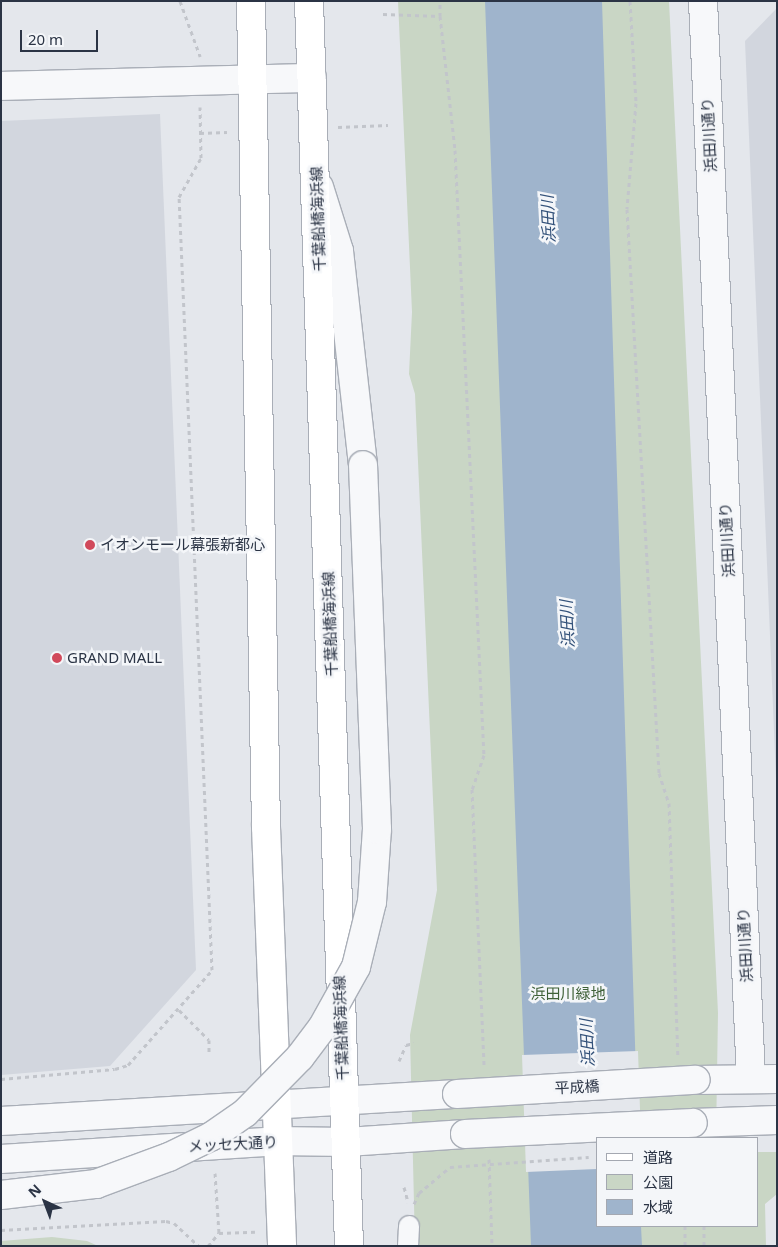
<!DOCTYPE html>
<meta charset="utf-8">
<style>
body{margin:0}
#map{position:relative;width:778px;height:1247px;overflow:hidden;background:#e4e7ec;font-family:"Noto Sans","Noto Sans JP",sans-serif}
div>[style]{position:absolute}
.built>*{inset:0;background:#d2d6de}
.green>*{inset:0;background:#c9d6c5}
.water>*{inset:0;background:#9fb4cc}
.pier>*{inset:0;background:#e4e7ec}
.path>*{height:3px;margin-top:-1.5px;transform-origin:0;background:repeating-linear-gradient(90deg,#c2c5cb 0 4px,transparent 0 8px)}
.roads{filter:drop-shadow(1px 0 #a9aeb7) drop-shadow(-1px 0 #a9aeb7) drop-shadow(0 1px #a9aeb7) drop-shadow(0 -1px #a9aeb7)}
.pedestrian>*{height:20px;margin:-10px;padding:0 10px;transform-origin:10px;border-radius:10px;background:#f7f8fa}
.tertiary>*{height:28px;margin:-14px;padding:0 14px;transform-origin:14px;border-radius:14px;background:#f7f8fa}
.primary>*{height:28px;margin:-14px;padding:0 14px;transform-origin:14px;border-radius:14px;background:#fff}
.path-bridge>*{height:3px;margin-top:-1.5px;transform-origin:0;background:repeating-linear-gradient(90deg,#c2c5cb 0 4px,transparent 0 8px)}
.bridges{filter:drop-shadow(1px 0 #a9aeb7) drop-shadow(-1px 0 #a9aeb7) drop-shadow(0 1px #a9aeb7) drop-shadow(0 -1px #a9aeb7)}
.tertiary-bridge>*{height:28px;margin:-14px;padding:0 14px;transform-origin:14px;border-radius:14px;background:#f7f8fa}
.dots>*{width:14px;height:14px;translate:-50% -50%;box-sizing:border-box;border:2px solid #f4f6f9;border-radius:50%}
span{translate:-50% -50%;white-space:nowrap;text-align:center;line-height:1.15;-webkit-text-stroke:5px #f4f6f9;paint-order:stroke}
.street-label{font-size:15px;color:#2b3445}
.poi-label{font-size:15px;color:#2b3445}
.left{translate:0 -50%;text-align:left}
.park-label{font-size:15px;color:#3f6138}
.water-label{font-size:16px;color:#34527a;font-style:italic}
.frame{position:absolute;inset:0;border:2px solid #2b3445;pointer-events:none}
.legend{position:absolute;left:596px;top:1137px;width:162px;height:90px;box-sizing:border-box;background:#f4f6f9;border:1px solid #a4a8b1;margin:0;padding:6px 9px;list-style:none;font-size:15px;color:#2b3445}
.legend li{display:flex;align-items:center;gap:10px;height:25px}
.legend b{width:25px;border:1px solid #a4a8b1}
.north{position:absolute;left:20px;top:1177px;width:50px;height:50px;-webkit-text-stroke:4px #f4f6f9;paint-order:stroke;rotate:317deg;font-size:14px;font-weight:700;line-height:20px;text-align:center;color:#2b3445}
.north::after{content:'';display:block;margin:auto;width:18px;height:22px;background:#2b3445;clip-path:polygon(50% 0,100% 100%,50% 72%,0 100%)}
.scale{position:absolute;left:20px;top:30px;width:78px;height:22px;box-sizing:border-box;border:2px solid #2b3445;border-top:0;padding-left:6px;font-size:15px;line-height:18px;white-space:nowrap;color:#2b3445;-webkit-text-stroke:4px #f4f6f9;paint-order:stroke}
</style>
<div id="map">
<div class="built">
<div style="clip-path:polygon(777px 8px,777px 802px,745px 41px)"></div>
<div style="clip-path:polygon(160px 114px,196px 970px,110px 1066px,1px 1075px,1px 121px)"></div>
</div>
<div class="green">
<div style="clip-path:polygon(398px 1px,669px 1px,718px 1013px,716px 1138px,597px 1138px,597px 1226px,757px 1226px,757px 1152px,777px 1152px,777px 1194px,765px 1204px,766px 1246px,415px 1246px,410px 1035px,437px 890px,415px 394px,409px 374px,412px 312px)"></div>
<div style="clip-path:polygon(52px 1237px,87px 1241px,98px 1246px,1px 1246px,1px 1241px)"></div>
</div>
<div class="water">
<div style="clip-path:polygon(485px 1px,602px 1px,638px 1138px,597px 1138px,597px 1226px,641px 1226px,642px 1246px,531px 1246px)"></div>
</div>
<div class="pier">
<div style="clip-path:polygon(638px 1051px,641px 1138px,597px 1138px,597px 1169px,526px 1172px,522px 1055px)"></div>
</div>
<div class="path">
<div style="left:180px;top:1px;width:59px;rotate:70deg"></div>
<div style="left:630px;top:1px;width:102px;rotate:86.6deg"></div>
<div style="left:636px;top:103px;width:106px;rotate:94.9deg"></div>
<div style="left:627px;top:209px;width:565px;rotate:86.75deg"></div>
<div style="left:659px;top:773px;width:32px;rotate:72deg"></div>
<div style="left:669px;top:803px;width:252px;rotate:88deg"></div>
<div style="left:383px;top:14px;width:57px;rotate:2deg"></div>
<div style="left:440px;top:16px;width:15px;rotate:-90deg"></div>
<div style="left:440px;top:16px;width:135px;rotate:83.6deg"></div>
<div style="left:455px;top:150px;width:606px;rotate:87.26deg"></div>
<div style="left:484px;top:755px;width:36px;rotate:109deg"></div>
<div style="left:472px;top:789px;width:276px;rotate:87.5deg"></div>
<div style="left:338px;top:127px;width:50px;rotate:-2.3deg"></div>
<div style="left:200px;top:133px;width:27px;rotate:-2deg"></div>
<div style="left:179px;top:1010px;width:42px;rotate:45deg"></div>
<div style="left:209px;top:1040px;width:14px;rotate:90deg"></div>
<div style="left:399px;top:1061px;width:17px;rotate:-66deg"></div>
<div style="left:406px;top:1045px;width:8px;rotate:-14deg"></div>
<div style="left:1px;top:1079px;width:114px;rotate:-5deg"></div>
<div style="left:115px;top:1069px;width:14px;rotate:-17deg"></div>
<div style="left:128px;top:1065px;width:127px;rotate:-48.5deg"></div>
<div style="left:212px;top:970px;width:774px;rotate:-92.44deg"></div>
<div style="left:179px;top:197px;width:45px;rotate:-60.6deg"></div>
<div style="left:201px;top:158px;width:51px;rotate:-91.1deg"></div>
<div style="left:489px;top:1159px;width:87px;rotate:88deg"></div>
<div style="left:215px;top:1173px;width:60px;rotate:86.2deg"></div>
<div style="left:219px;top:1233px;width:36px;rotate:-2deg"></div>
<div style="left:404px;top:1187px;width:16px;rotate:75deg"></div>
<div style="left:414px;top:1204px;width:12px;rotate:-66deg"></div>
<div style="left:419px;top:1193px;width:40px;rotate:-40deg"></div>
<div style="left:685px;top:1226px;width:20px;rotate:90deg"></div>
<div style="left:704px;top:1226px;width:20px;rotate:90deg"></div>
<div style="left:1px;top:1230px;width:165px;rotate:-3.1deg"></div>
<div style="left:166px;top:1221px;width:8px;rotate:14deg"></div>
<div style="left:174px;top:1223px;width:34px;rotate:43deg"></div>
<div style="left:208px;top:1246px;width:17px;rotate:-50deg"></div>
</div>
<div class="roads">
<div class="pedestrian">
<div style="left:408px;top:1246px;width:20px;rotate:-87deg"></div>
</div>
<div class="tertiary">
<div style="left:703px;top:1px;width:1079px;rotate:87.45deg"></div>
<div style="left:1px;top:86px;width:311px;rotate:-1.5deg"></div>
<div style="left:319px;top:187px;width:67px;rotate:72.6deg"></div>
<div style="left:339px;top:251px;width:215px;rotate:83.6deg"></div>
<div style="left:696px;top:1080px;width:81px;rotate:-0.7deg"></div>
<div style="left:1px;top:1121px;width:457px;rotate:-3.4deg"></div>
<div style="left:693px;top:1123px;width:84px;rotate:-2deg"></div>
<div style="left:1px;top:1159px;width:276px;rotate:-3.7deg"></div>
<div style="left:276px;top:1141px;width:71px;rotate:0.8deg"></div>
<div style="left:347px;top:1142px;width:118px;rotate:-3.9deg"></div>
</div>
<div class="primary">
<div style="left:251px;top:1px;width:826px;rotate:88.96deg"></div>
<div style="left:266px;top:827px;width:419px;rotate:87.8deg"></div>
<div style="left:309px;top:1px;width:1246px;rotate:88.16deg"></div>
</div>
</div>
<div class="path-bridge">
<div style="left:450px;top:1167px;width:139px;rotate:-4.1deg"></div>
</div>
<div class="bridges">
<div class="tertiary-bridge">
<div style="left:457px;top:1094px;width:239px;rotate:-3.4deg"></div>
<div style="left:465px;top:1134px;width:228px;rotate:-2.8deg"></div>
<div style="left:1px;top:1195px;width:96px;rotate:-6.6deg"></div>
<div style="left:96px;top:1184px;width:78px;rotate:-20.3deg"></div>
<div style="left:169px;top:1157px;width:48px;rotate:-26deg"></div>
<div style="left:212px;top:1136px;width:40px;rotate:-34.9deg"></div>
<div style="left:245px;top:1113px;width:78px;rotate:-45.5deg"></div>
<div style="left:300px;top:1057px;width:36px;rotate:-53deg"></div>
<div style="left:322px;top:1028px;width:70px;rotate:-60.9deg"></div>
<div style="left:356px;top:967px;width:67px;rotate:-76.2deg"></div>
<div style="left:372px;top:902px;width:73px;rotate:-86.1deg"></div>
<div style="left:377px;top:829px;width:364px;rotate:-92.2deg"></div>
</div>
</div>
<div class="dots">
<div style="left:90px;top:545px;background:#d1495b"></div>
<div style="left:57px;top:658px;background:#d1495b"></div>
</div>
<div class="street-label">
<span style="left:709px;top:135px;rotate:-93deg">浜田川通り</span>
<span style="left:318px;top:219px;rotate:-92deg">千葉船橋海浜線</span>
<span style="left:727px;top:540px;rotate:-93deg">浜田川通り</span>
<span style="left:330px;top:624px;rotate:-92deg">千葉船橋海浜線</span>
<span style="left:745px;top:945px;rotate:-93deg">浜田川通り</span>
<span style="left:341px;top:1028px;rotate:-92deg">千葉船橋海浜線</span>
<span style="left:577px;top:1087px;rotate:-3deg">平成橋</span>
<span style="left:233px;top:1144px;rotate:-3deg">メッセ大通り</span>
</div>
<div class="poi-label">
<span class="left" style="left:100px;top:545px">イオンモール幕張新都心</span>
<span class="left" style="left:67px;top:658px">GRAND MALL</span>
</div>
<div class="park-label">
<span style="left:568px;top:994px">浜田川緑地</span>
</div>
<div class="water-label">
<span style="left:548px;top:219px;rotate:-93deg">浜田川</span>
<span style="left:567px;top:624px;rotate:-93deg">浜田川</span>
<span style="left:587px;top:1043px;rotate:-93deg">浜田川</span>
</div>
<div class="frame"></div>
<ul class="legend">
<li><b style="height:6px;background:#fff"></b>道路</li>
<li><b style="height:14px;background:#c9d6c5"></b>公園</li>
<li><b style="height:14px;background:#9fb4cc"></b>水域</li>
</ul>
<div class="north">N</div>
<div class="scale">20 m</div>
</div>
